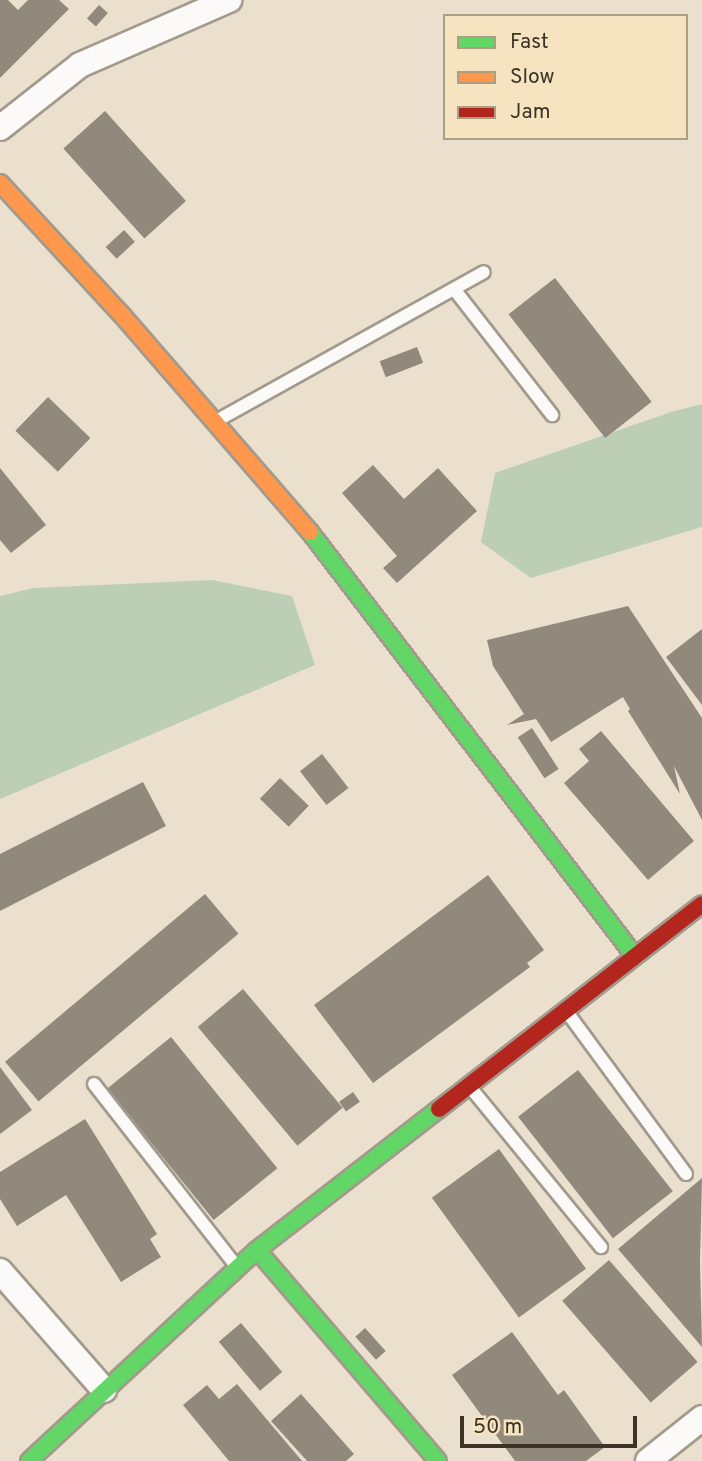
<!DOCTYPE html>
<style>
body{margin:0}
#map{position:relative;width:702px;height:1461px;overflow:hidden;background:#eae0cd;font-family:Overpass,sans-serif}
div>[style]{position:absolute}
.green>*{inset:0;background:#bcceb6}
.building>*{inset:0;background:#91897b;transform-origin:0 0}
.roads{filter:drop-shadow(2px 0 #a29a8c) drop-shadow(-2px 0 #a29a8c) drop-shadow(0 2px #a29a8c) drop-shadow(0 -2px #a29a8c)}
.lane>*{height:12px;margin:-6px;padding:0 6px;transform-origin:6px;border-radius:6px;background:#fcfaf8}
.street>*{height:24px;margin:-12px;padding:0 12px;transform-origin:12px;border-radius:12px;background:#fcfaf8}
.fast>*{height:16px;margin:-8px;padding:0 8px;transform-origin:8px;border-radius:8px;background:#63d668}
.slow>*{height:16px;margin:-8px;padding:0 8px;transform-origin:8px;border-radius:8px;background:#ff974d}
.jam>*{height:16px;margin:-8px;padding:0 8px;transform-origin:8px;border-radius:8px;background:#b3261e}
span{translate:-50% -50%;white-space:nowrap;text-align:center;line-height:1.15;-webkit-text-stroke:7px #f6e4c1;paint-order:stroke}
.legend{position:absolute;left:443px;top:14px;width:245px;height:126px;box-sizing:border-box;background:#f6e4c1;border:2px solid #ab9e83;margin:0;padding:9px 12px;list-style:none;font-size:21px;color:#3b3426}
.legend li{display:flex;align-items:center;gap:14px;height:35px}
.legend b{width:35px;border:2px solid #ab9e83}
.scale{position:absolute;left:460px;top:1416px;width:177px;height:32px;box-sizing:border-box;border:4px solid #3b3426;border-top:0;padding-left:9px;font-size:21px;line-height:24px;white-space:nowrap;color:#3b3426;-webkit-text-stroke:5px #f6e4c1;paint-order:stroke}
</style>
<div id="map">
<div class="green">
<div style="clip-path:polygon(702px 404px,702px 527px,531px 578px,481px 542px,495px 473px,671px 412px)"></div>
<div style="clip-path:polygon(212px 580px,292px 596px,315px 665px,0 799px,0 596px,34px 588px)"></div>
</div>
<div class="building">
<div style="clip-path:polygon(0 0,8px 0,18px 10px,28px 0,59px 0,69px 9px,0 78px)"></div>
<div style="left:99px;top:5px;width:12px;height:18px;rotate:42deg"></div>
<div style="left:105px;top:111px;width:121px;height:56px;rotate:48deg"></div>
<div style="left:124px;top:230px;width:16px;height:25px;rotate:47deg"></div>
<div style="left:555px;top:278px;width:157px;height:59px;rotate:52deg"></div>
<div style="left:417px;top:347px;width:17px;height:40px;rotate:69deg"></div>
<div style="left:48px;top:397px;width:59px;height:47px;rotate:44deg"></div>
<div style="clip-path:polygon(373px 465px,404px 499px,438px 468px,477px 511px,397px 583px,383px 568px,397px 556px,342px 493px)"></div>
<div style="clip-path:polygon(0 468px,46px 525px,11px 553px,0 540px)"></div>
<div style="clip-path:polygon(628px 606px,702px 718px,702px 820px,674px 766px,680px 794px,628px 711px,630px 709px,623px 697px,551px 742px,536px 719px,507px 725px,524px 714px,493px 666px,487px 640px)"></div>
<div style="clip-path:polygon(702px 629px,702px 705px,666px 657px)"></div>
<div style="left:532px;top:728px;width:49px;height:17px;rotate:57deg"></div>
<div style="clip-path:polygon(601px 731px,694px 841px,648px 880px,564px 783px,589px 761px,579px 749px)"></div>
<div style="left:322px;top:754px;width:43px;height:28px;rotate:52deg"></div>
<div style="left:280px;top:778px;width:40px;height:29px;rotate:44deg"></div>
<div style="clip-path:polygon(143px 782px,166px 826px,0 911px,0 854px)"></div>
<div style="clip-path:polygon(488px 875px,544px 950px,527px 963px,530px 967px,373px 1083px,314px 1005px)"></div>
<div style="left:205px;top:894px;width:52px;height:261px;rotate:50deg"></div>
<div style="left:243px;top:989px;width:155px;height:59px;rotate:50deg"></div>
<div style="left:171px;top:1037px;width:169px;height:82px;rotate:51deg"></div>
<div style="clip-path:polygon(0 1067px,32px 1110px,0 1134px)"></div>
<div style="left:578px;top:1070px;width:154px;height:76px;rotate:52deg"></div>
<div style="left:353px;top:1092px;width:12px;height:17px;rotate:55deg"></div>
<div style="clip-path:polygon(85px 1119px,157px 1234px,150px 1239px,161px 1257px,121px 1282px,66px 1195px,17px 1226px,0 1199px,0 1172px)"></div>
<div style="left:499px;top:1149px;width:148px;height:83px;rotate:54deg"></div>
<div style="clip-path:polygon(702px 1178px,700px 1262px,702px 1347px,618px 1249px)"></div>
<div style="left:609px;top:1260px;width:135px;height:62px;rotate:49deg"></div>
<div style="left:241px;top:1323px;width:64px;height:29px;rotate:50deg"></div>
<div style="left:365px;top:1328px;width:31px;height:13px;rotate:48deg"></div>
<div style="clip-path:polygon(512px 1332px,558px 1395px,564px 1390px,605px 1447px,586px 1461px,515px 1461px,452px 1375px)"></div>
<div style="clip-path:polygon(237px 1384px,302px 1461px,229px 1461px,183px 1405px,207px 1385px,219px 1399px)"></div>
<div style="clip-path:polygon(301px 1394px,354px 1454px,346px 1461px,307px 1461px,271px 1421px)"></div>
</div>
<div class="roads">
<div class="lane">
<div style="left:454px;top:289px;width:160px;rotate:52.1deg"></div>
<div style="left:218px;top:420px;width:304px;rotate:-29.1deg"></div>
<div style="left:567px;top:1012px;width:201px;rotate:53.7deg"></div>
<div style="left:94px;top:1084px;width:231px;rotate:52deg"></div>
<div style="left:470px;top:1087px;width:207px;rotate:50.7deg"></div>
</div>
<div class="street">
<div style="left:0;top:128px;width:102px;rotate:-38.2deg"></div>
<div style="left:80px;top:65px;width:163px;rotate:-23.6deg"></div>
<div style="left:0;top:1271px;width:158px;rotate:48.8deg"></div>
<div style="left:648px;top:1461px;width:69px;rotate:-38.5deg"></div>
</div>
<div class="fast">
<div style="left:310px;top:532px;width:533px;rotate:52.55deg"></div>
<div style="left:257px;top:1250px;width:278px;rotate:49.4deg"></div>
<div style="left:29px;top:1461px;width:311px;rotate:-42.8deg"></div>
<div style="left:257px;top:1250px;width:230px;rotate:-37.8deg"></div>
</div>
<div class="slow">
<div style="left:0;top:183px;width:180px;rotate:47.3deg"></div>
<div style="left:122px;top:315px;width:287px;rotate:49.1deg"></div>
</div>
<div class="jam">
<div style="left:439px;top:1109px;width:333px;rotate:-37.9deg"></div>
</div>
</div>
<ul class="legend">
<li><b style="height:9px;background:#63d668"></b>Fast</li>
<li><b style="height:9px;background:#ff974d"></b>Slow</li>
<li><b style="height:9px;background:#b3261e"></b>Jam</li>
</ul>
<div class="scale">50 m</div>
</div>
